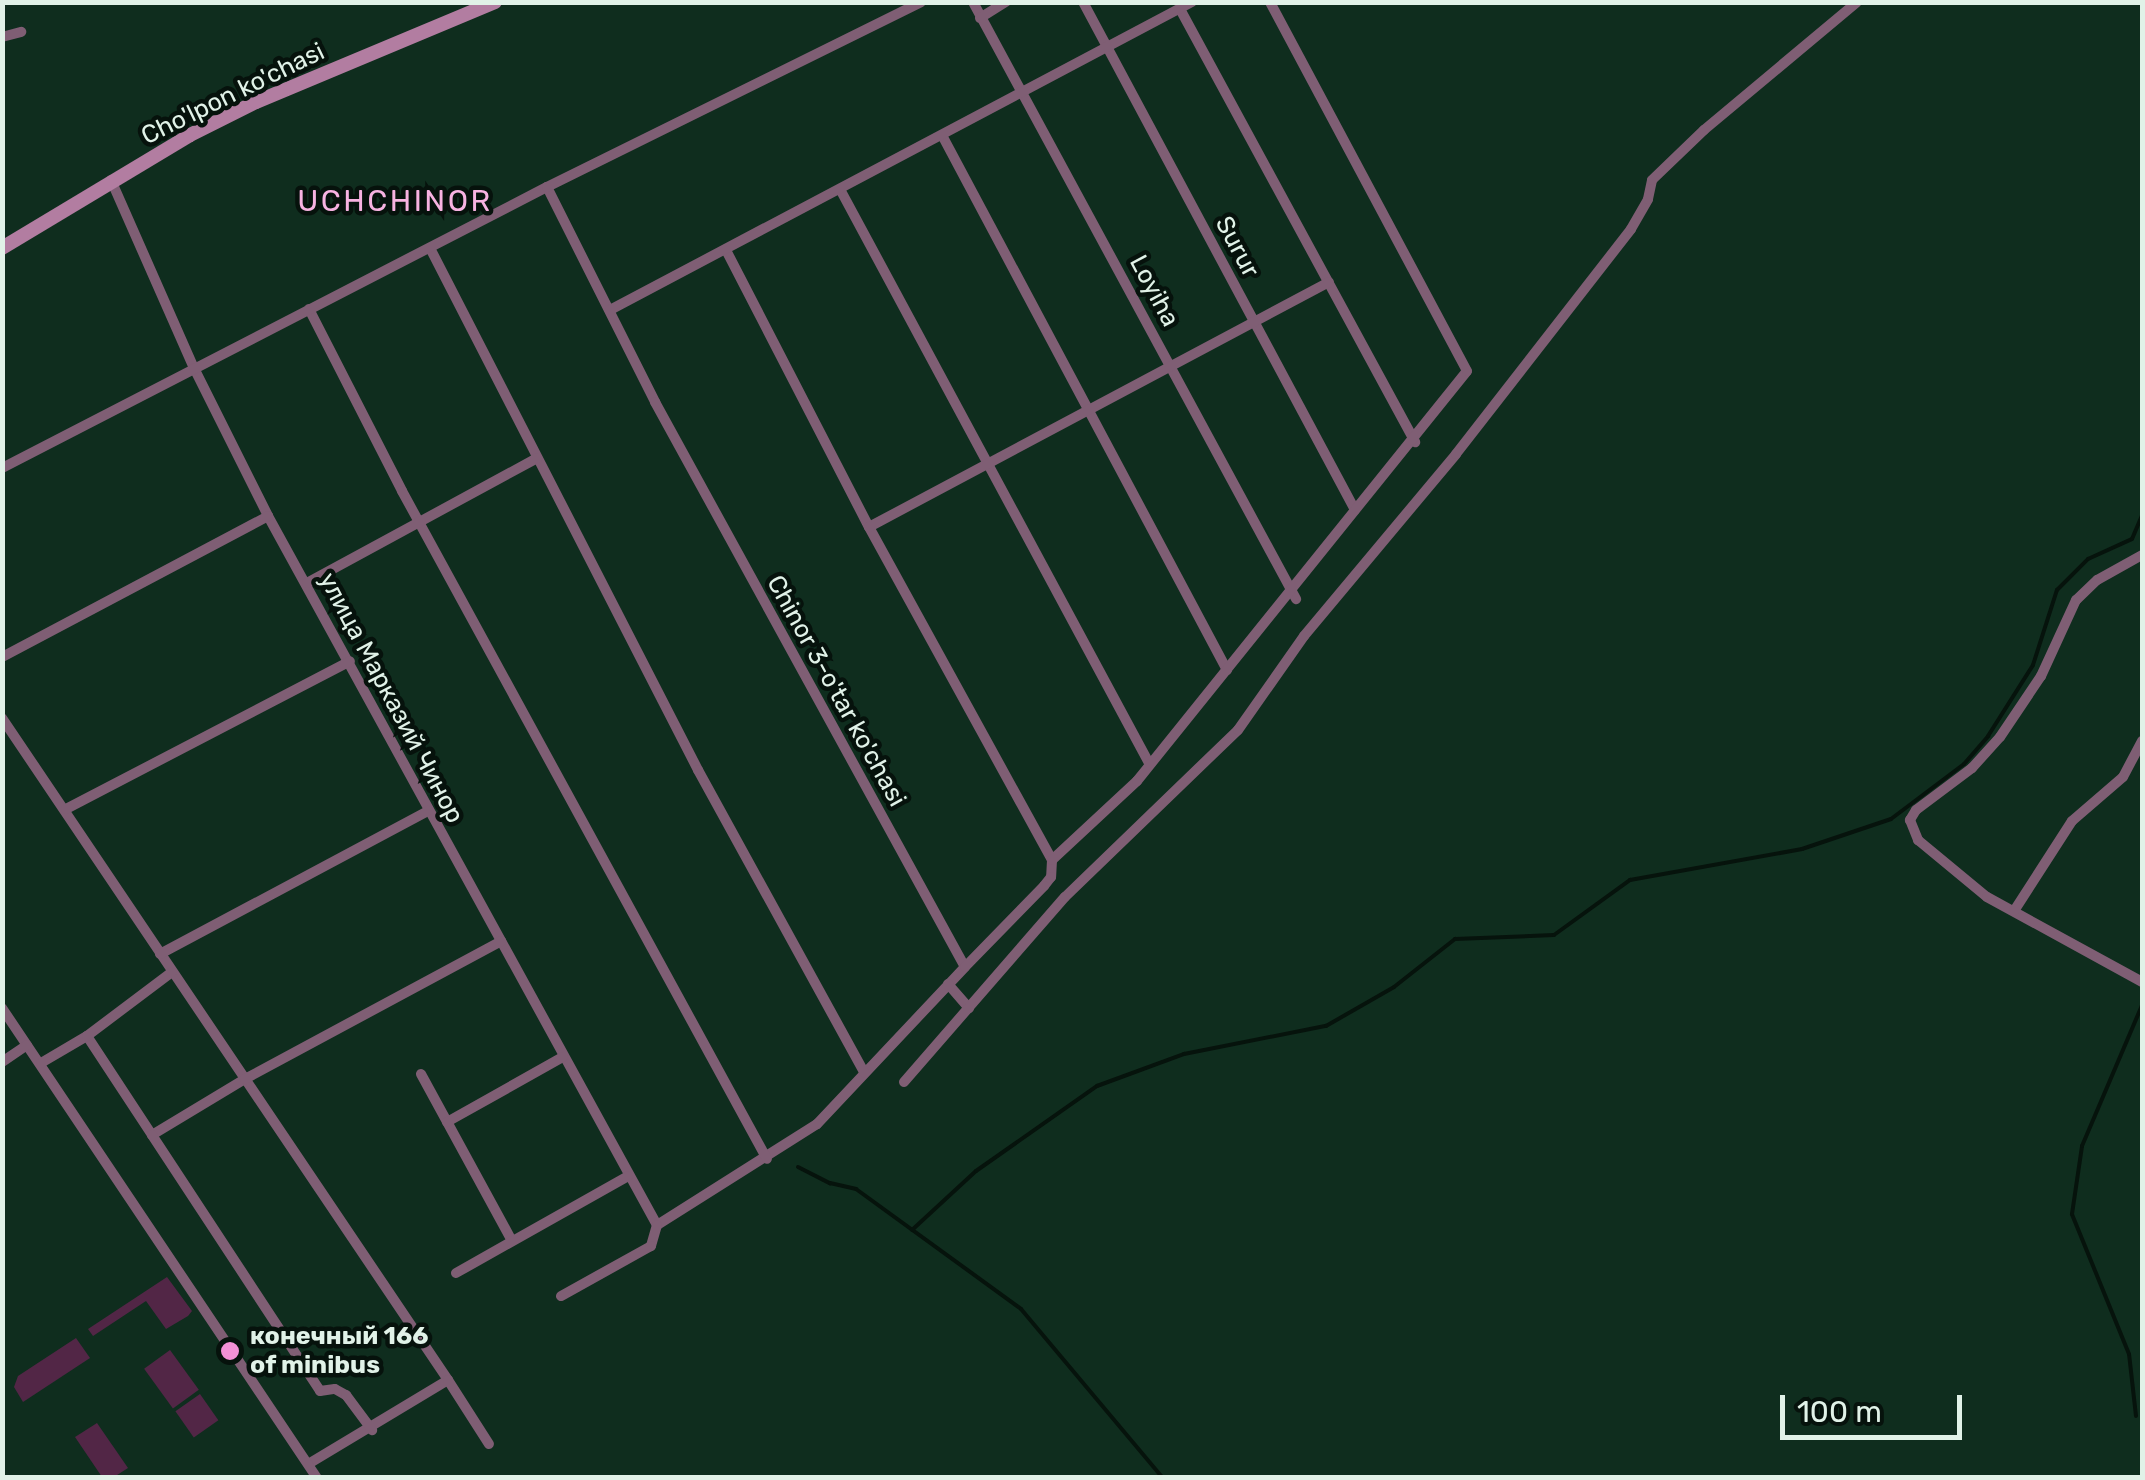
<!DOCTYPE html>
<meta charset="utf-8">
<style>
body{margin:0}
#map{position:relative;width:2145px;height:1480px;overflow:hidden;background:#0f2d1e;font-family:Rubik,sans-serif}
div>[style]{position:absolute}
.green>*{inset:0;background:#522646;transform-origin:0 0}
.stream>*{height:4px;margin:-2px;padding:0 2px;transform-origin:2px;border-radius:2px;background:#06130c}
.street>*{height:10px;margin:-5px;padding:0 5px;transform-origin:5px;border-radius:5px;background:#7f5e74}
.secondary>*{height:14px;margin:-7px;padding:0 7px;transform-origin:7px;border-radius:7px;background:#b27da1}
.dots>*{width:28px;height:28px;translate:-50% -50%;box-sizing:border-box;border:5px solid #06120c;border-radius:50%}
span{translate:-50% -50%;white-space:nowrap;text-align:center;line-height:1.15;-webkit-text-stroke:9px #06120c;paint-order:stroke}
.street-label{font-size:25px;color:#e1f2e8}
.poi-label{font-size:25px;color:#e1f2e8;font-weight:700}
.left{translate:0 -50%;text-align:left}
.quarter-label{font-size:30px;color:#f7b2e1;letter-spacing:2.5px}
.frame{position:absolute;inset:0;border:5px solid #e1f2e8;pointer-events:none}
.scale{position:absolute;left:1780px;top:1395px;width:182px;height:45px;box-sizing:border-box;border:5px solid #e1f2e8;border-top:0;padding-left:12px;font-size:30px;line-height:35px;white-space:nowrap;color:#e1f2e8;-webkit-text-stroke:8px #06120c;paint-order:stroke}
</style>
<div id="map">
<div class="green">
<div style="clip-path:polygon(167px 1277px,192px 1311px,188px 1316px,166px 1329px,146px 1301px,93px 1336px,88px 1329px)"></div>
<div style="clip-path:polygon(76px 1338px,90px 1358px,23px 1402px,14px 1387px,18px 1376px)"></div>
<div style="left:170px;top:1350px;width:49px;height:32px;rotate:54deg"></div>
<div style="left:200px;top:1394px;width:32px;height:30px;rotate:55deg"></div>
<div style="clip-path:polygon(97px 1423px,128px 1468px,114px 1477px,102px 1477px,75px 1437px)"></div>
</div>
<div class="stream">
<div style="left:798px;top:1167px;width:36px;rotate:27deg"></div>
<div style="left:830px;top:1183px;width:27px;rotate:13deg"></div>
<div style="left:856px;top:1189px;width:204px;rotate:36deg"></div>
<div style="left:1021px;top:1309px;width:221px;rotate:50deg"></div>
<div style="left:912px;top:1230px;width:87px;rotate:-42.7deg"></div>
<div style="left:976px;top:1171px;width:148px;rotate:-35.1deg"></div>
<div style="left:1097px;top:1086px;width:93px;rotate:-20.2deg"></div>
<div style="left:1184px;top:1054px;width:145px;rotate:-11.2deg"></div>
<div style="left:1326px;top:1026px;width:78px;rotate:-29.8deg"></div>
<div style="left:1394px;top:987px;width:78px;rotate:-38.2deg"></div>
<div style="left:1455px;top:939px;width:99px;rotate:-2.3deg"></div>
<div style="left:1554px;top:935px;width:94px;rotate:-35.9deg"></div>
<div style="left:1630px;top:880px;width:175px;rotate:-10.2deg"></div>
<div style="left:1802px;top:849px;width:94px;rotate:-18.6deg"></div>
<div style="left:1891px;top:819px;width:91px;rotate:-37deg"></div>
<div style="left:1964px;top:764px;width:37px;rotate:-49deg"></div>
<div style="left:1988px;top:736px;width:84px;rotate:-57.6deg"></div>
<div style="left:2033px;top:665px;width:79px;rotate:-72.3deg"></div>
<div style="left:2057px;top:590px;width:44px;rotate:-45deg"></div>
<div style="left:2088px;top:559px;width:48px;rotate:-24.4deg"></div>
<div style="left:2132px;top:539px;width:25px;rotate:-67deg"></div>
<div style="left:2136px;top:1416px;width:62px;rotate:-96.4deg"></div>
<div style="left:2129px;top:1354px;width:151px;rotate:-112.2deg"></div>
<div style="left:2072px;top:1214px;width:69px;rotate:-81.6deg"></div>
<div style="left:2082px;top:1146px;width:153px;rotate:-66.9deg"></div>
</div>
<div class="street">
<div style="left:973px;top:2px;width:679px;rotate:61.58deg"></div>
<div style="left:1083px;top:2px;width:576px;rotate:61.83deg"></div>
<div style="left:1180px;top:9px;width:493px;rotate:61.5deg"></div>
<div style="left:980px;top:18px;width:31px;rotate:-32deg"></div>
<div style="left:2px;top:37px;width:20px;rotate:-15deg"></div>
<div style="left:943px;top:137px;width:604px;rotate:61.95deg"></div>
<div style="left:111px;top:180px;width:206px;rotate:66.2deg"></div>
<div style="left:194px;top:368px;width:165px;rotate:63.4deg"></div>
<div style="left:268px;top:516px;width:809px;rotate:61.25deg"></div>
<div style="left:547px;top:187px;width:241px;rotate:63.3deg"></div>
<div style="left:655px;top:402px;width:644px;rotate:61.25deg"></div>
<div style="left:965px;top:967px;width:216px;rotate:133.3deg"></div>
<div style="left:817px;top:1124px;width:189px;rotate:147.7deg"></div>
<div style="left:657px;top:1225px;width:22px;rotate:106deg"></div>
<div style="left:651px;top:1246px;width:103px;rotate:150.9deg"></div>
<div style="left:841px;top:191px;width:650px;rotate:61.7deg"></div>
<div style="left:430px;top:248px;width:587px;rotate:62.82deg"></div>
<div style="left:698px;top:770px;width:345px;rotate:61.2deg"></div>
<div style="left:727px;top:252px;width:309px;rotate:62.7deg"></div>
<div style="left:869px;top:527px;width:380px;rotate:61.2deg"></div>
<div style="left:1052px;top:860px;width:17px;rotate:93deg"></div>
<div style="left:1051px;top:877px;width:11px;rotate:128deg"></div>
<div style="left:1044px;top:886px;width:113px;rotate:134.3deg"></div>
<div style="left:309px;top:309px;width:204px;rotate:62.9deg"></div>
<div style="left:402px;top:491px;width:761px;rotate:61.35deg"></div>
<div style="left:610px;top:310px;width:658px;rotate:-27.89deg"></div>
<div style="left:2px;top:468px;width:613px;rotate:-27.28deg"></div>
<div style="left:547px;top:187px;width:417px;rotate:-26.3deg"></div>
<div style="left:869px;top:527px;width:521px;rotate:-28.04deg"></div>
<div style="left:2142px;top:555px;width:51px;rotate:150.9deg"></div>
<div style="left:2097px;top:580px;width:29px;rotate:136deg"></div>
<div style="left:2076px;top:600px;width:84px;rotate:114.7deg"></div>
<div style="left:2041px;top:676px;width:73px;rotate:123.9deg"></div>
<div style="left:2000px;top:737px;width:42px;rotate:132.1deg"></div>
<div style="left:1972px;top:768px;width:70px;rotate:143.1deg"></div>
<div style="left:1916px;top:810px;width:12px;rotate:121deg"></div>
<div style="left:1910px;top:820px;width:22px;rotate:68deg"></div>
<div style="left:1918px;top:840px;width:89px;rotate:39.6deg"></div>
<div style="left:1987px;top:897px;width:177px;rotate:28.7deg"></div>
<div style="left:307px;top:583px;width:262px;rotate:-28.5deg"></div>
<div style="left:2px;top:657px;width:301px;rotate:-27.9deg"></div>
<div style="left:2px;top:718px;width:798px;rotate:56.03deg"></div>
<div style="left:448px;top:1380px;width:163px;rotate:149deg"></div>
<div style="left:66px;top:809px;width:320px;rotate:-27.5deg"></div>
<div style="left:1052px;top:860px;width:116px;rotate:-42.9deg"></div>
<div style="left:1137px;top:781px;width:526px;rotate:-51.17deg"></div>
<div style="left:1467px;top:371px;width:418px;rotate:-118.1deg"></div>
<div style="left:2014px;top:911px;width:107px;rotate:-57.2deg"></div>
<div style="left:2072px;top:821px;width:67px;rotate:-40.8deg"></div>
<div style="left:2123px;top:777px;width:41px;rotate:-62.2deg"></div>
<div style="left:160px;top:954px;width:304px;rotate:-28.1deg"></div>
<div style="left:948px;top:984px;width:32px;rotate:49deg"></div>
<div style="left:2px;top:1008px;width:566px;rotate:56.17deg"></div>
<div style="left:87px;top:1036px;width:118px;rotate:56.7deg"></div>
<div style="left:152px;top:1135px;width:109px;rotate:-31.1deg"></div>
<div style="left:245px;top:1079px;width:291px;rotate:-28.3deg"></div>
<div style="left:2px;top:1062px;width:30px;rotate:-34deg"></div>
<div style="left:41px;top:1063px;width:53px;rotate:-30.4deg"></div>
<div style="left:87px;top:1036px;width:106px;rotate:-37deg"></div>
<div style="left:421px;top:1074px;width:188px;rotate:61.4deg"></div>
<div style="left:904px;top:1082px;width:245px;rotate:-49deg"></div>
<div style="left:1065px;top:897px;width:240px;rotate:-44deg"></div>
<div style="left:1238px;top:730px;width:115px;rotate:-54.9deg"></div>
<div style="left:1304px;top:636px;width:237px;rotate:-50.1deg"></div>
<div style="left:1456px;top:454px;width:285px;rotate:-52.1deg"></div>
<div style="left:1631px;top:229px;width:34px;rotate:-60deg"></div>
<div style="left:1648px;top:199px;width:19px;rotate:-78deg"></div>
<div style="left:1652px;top:180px;width:72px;rotate:-43.9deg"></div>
<div style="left:1704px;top:130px;width:199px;rotate:-39.9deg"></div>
<div style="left:447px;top:1122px;width:133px;rotate:-29.3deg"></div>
<div style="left:152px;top:1135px;width:306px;rotate:56.7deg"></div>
<div style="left:320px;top:1391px;width:15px;rotate:-8deg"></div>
<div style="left:335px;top:1389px;width:13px;rotate:29deg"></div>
<div style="left:346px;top:1395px;width:44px;rotate:53.4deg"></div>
<div style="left:456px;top:1273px;width:197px;rotate:-29.4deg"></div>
<div style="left:448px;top:1380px;width:76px;rotate:57.4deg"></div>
</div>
<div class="secondary">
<div style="left:2px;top:248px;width:219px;rotate:-31deg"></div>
<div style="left:190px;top:135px;width:74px;rotate:-26.6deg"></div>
<div style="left:256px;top:102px;width:259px;rotate:-22.7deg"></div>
</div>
<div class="dots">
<div style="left:230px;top:1351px;background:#f391d6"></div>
</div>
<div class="street-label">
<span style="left:233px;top:94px;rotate:-26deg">Cho'lpon ko'chasi</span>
<span style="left:1237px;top:247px;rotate:62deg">Surur</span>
<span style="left:1154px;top:291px;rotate:62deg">Loyiha</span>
<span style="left:836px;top:691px;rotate:61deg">Chinor 3-o'tar ko'chasi</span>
<span style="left:391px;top:698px;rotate:62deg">улица Марказий Чинор</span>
</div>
<div class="poi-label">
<span class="left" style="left:250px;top:1351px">конечный 166<br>of minibus</span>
</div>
<div class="quarter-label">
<span style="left:395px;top:201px">UCHCHINOR</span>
</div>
<div class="frame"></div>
<div class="scale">100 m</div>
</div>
